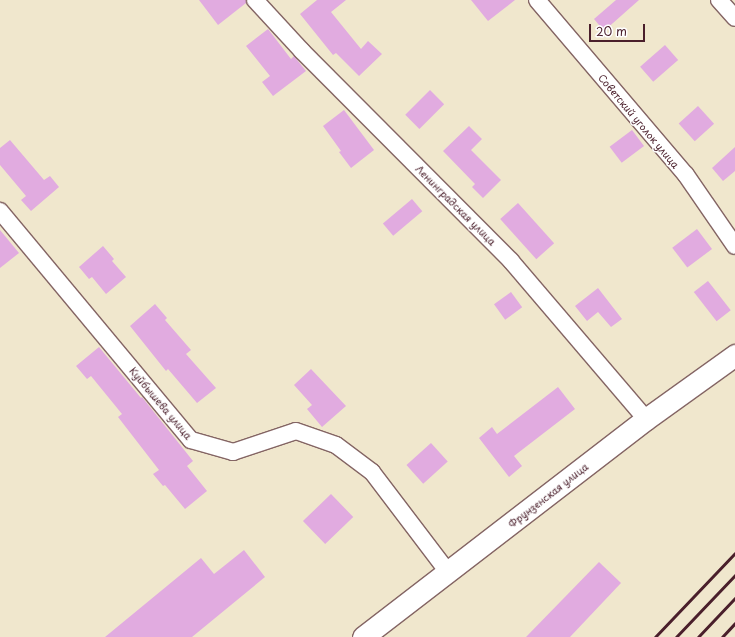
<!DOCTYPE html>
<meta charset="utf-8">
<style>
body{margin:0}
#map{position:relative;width:735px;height:637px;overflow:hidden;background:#f0e7cd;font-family:"Playpen Sans",sans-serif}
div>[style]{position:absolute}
.building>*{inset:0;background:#e1abe0;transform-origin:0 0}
.roads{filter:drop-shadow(1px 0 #846564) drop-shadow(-1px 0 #846564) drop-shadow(0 1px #846564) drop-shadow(0 -1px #846564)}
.minor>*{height:16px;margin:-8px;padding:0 8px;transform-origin:8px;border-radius:8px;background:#fff}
.tertiary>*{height:21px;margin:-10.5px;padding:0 10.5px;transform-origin:10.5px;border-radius:10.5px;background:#fff}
.rail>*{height:3px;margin:-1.5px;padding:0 1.5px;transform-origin:1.5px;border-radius:1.5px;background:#4a1f2b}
span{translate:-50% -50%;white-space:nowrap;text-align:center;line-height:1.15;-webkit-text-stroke:3px #fff;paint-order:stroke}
.street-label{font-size:10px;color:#4a1f2b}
.scale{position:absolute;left:589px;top:24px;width:56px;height:18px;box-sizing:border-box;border:2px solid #4a1f2b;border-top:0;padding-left:5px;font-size:12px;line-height:14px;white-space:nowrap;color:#4a1f2b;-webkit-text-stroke:3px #fff;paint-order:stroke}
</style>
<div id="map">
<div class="building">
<div style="clip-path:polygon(199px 0,246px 0,246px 3px,218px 25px)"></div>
<div style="clip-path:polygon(317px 0,346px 0,331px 12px,361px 49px,368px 41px,382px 54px,359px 76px,336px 53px,333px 55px,300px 14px)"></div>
<div style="clip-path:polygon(471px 0,515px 0,488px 21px)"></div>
<div style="clip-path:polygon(616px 0,639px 0,604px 31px,594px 19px)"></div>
<div style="clip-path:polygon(268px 29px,291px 59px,294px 56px,306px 71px,273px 96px,262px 82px,270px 76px,246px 46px)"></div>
<div style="left:665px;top:45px;width:20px;height:33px;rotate:49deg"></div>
<div style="left:430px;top:90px;width:20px;height:35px;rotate:45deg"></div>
<div style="left:698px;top:106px;width:24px;height:26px;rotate:48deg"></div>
<div style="clip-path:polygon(344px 110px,374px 150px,351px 168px,339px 152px,341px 151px,323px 126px)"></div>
<div style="clip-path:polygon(469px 126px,482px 139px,471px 150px,501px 180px,483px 198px,472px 187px,475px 184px,443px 151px)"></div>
<div style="left:632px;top:130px;width:20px;height:28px;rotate:53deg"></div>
<div style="clip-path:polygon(10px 140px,44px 180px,50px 176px,59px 187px,31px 211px,21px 200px,26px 196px,0 165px,0 148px)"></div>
<div style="clip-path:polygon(735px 147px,735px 171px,723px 181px,712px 168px)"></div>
<div style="left:412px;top:199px;width:16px;height:38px;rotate:50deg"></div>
<div style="left:518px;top:203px;width:54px;height:24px;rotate:48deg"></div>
<div style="left:697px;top:229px;width:25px;height:31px;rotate:53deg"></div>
<div style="clip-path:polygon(0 230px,19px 253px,0 268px)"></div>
<div style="clip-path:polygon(103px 246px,114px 259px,112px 261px,126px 277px,106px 294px,92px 277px,89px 279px,79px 267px)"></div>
<div style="left:708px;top:281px;width:37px;height:18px;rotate:52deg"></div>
<div style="clip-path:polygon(598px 288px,622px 319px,611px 327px,598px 312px,587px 321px,575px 306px)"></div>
<div style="left:511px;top:292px;width:19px;height:21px;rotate:54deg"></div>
<div style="clip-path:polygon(155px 304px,167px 318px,165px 320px,191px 350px,186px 354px,216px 388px,197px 403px,168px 369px,166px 371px,130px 326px)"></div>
<div style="clip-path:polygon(99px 347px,141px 398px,142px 397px,193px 461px,187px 466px,207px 491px,185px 509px,165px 485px,163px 486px,153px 474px,159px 470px,118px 417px,122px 414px,91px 376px,87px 379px,76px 366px)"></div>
<div style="clip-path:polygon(311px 369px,346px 406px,322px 427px,307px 409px,312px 405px,294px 385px)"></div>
<div style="clip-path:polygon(558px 387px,575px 409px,514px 456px,522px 466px,509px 477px,479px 438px,492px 427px,497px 434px)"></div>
<div style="left:431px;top:443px;width:25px;height:33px;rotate:48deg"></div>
<div style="left:331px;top:494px;width:32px;height:39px;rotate:46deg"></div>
<div style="clip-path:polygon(244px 550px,265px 577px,192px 637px,105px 637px,201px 558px,214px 574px)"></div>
<div style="clip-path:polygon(599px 562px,621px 583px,570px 637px,526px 637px)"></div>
</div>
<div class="roads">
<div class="minor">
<div style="left:255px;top:0;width:69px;rotate:47.3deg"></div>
<div style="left:302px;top:51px;width:296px;rotate:45.1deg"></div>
<div style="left:511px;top:261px;width:208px;rotate:49.5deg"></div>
<div style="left:537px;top:0;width:230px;rotate:49.6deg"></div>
<div style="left:686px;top:175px;width:86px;rotate:55.4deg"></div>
<div style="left:719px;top:0;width:24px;rotate:48deg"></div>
<div style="left:0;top:211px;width:298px;rotate:50.2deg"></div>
<div style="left:191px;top:440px;width:44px;rotate:15.9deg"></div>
<div style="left:233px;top:452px;width:66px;rotate:-18.4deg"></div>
<div style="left:296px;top:431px;width:42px;rotate:19.3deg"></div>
<div style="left:336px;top:445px;width:45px;rotate:36.9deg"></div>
<div style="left:372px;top:472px;width:126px;rotate:52.8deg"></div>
</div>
<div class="tertiary">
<div style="left:363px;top:637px;width:357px;rotate:-37.6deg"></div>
<div style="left:646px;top:419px;width:110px;rotate:-35.7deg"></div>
</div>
</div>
<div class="rail">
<div style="left:655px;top:637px;width:116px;rotate:-46.4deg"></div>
<div style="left:676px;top:637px;width:86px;rotate:-46.4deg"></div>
<div style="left:698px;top:637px;width:54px;rotate:-46.5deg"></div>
<div style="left:722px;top:637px;width:19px;rotate:-47deg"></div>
</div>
<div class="street-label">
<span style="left:639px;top:121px;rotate:50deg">Советский уголок улица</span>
<span style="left:456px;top:205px;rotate:45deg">Ленинградская улица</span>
<span style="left:161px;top:403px;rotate:50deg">Куйбышева улица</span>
<span style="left:548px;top:495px;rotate:-38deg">Фрунзенская улица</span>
</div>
<div class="scale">20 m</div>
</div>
